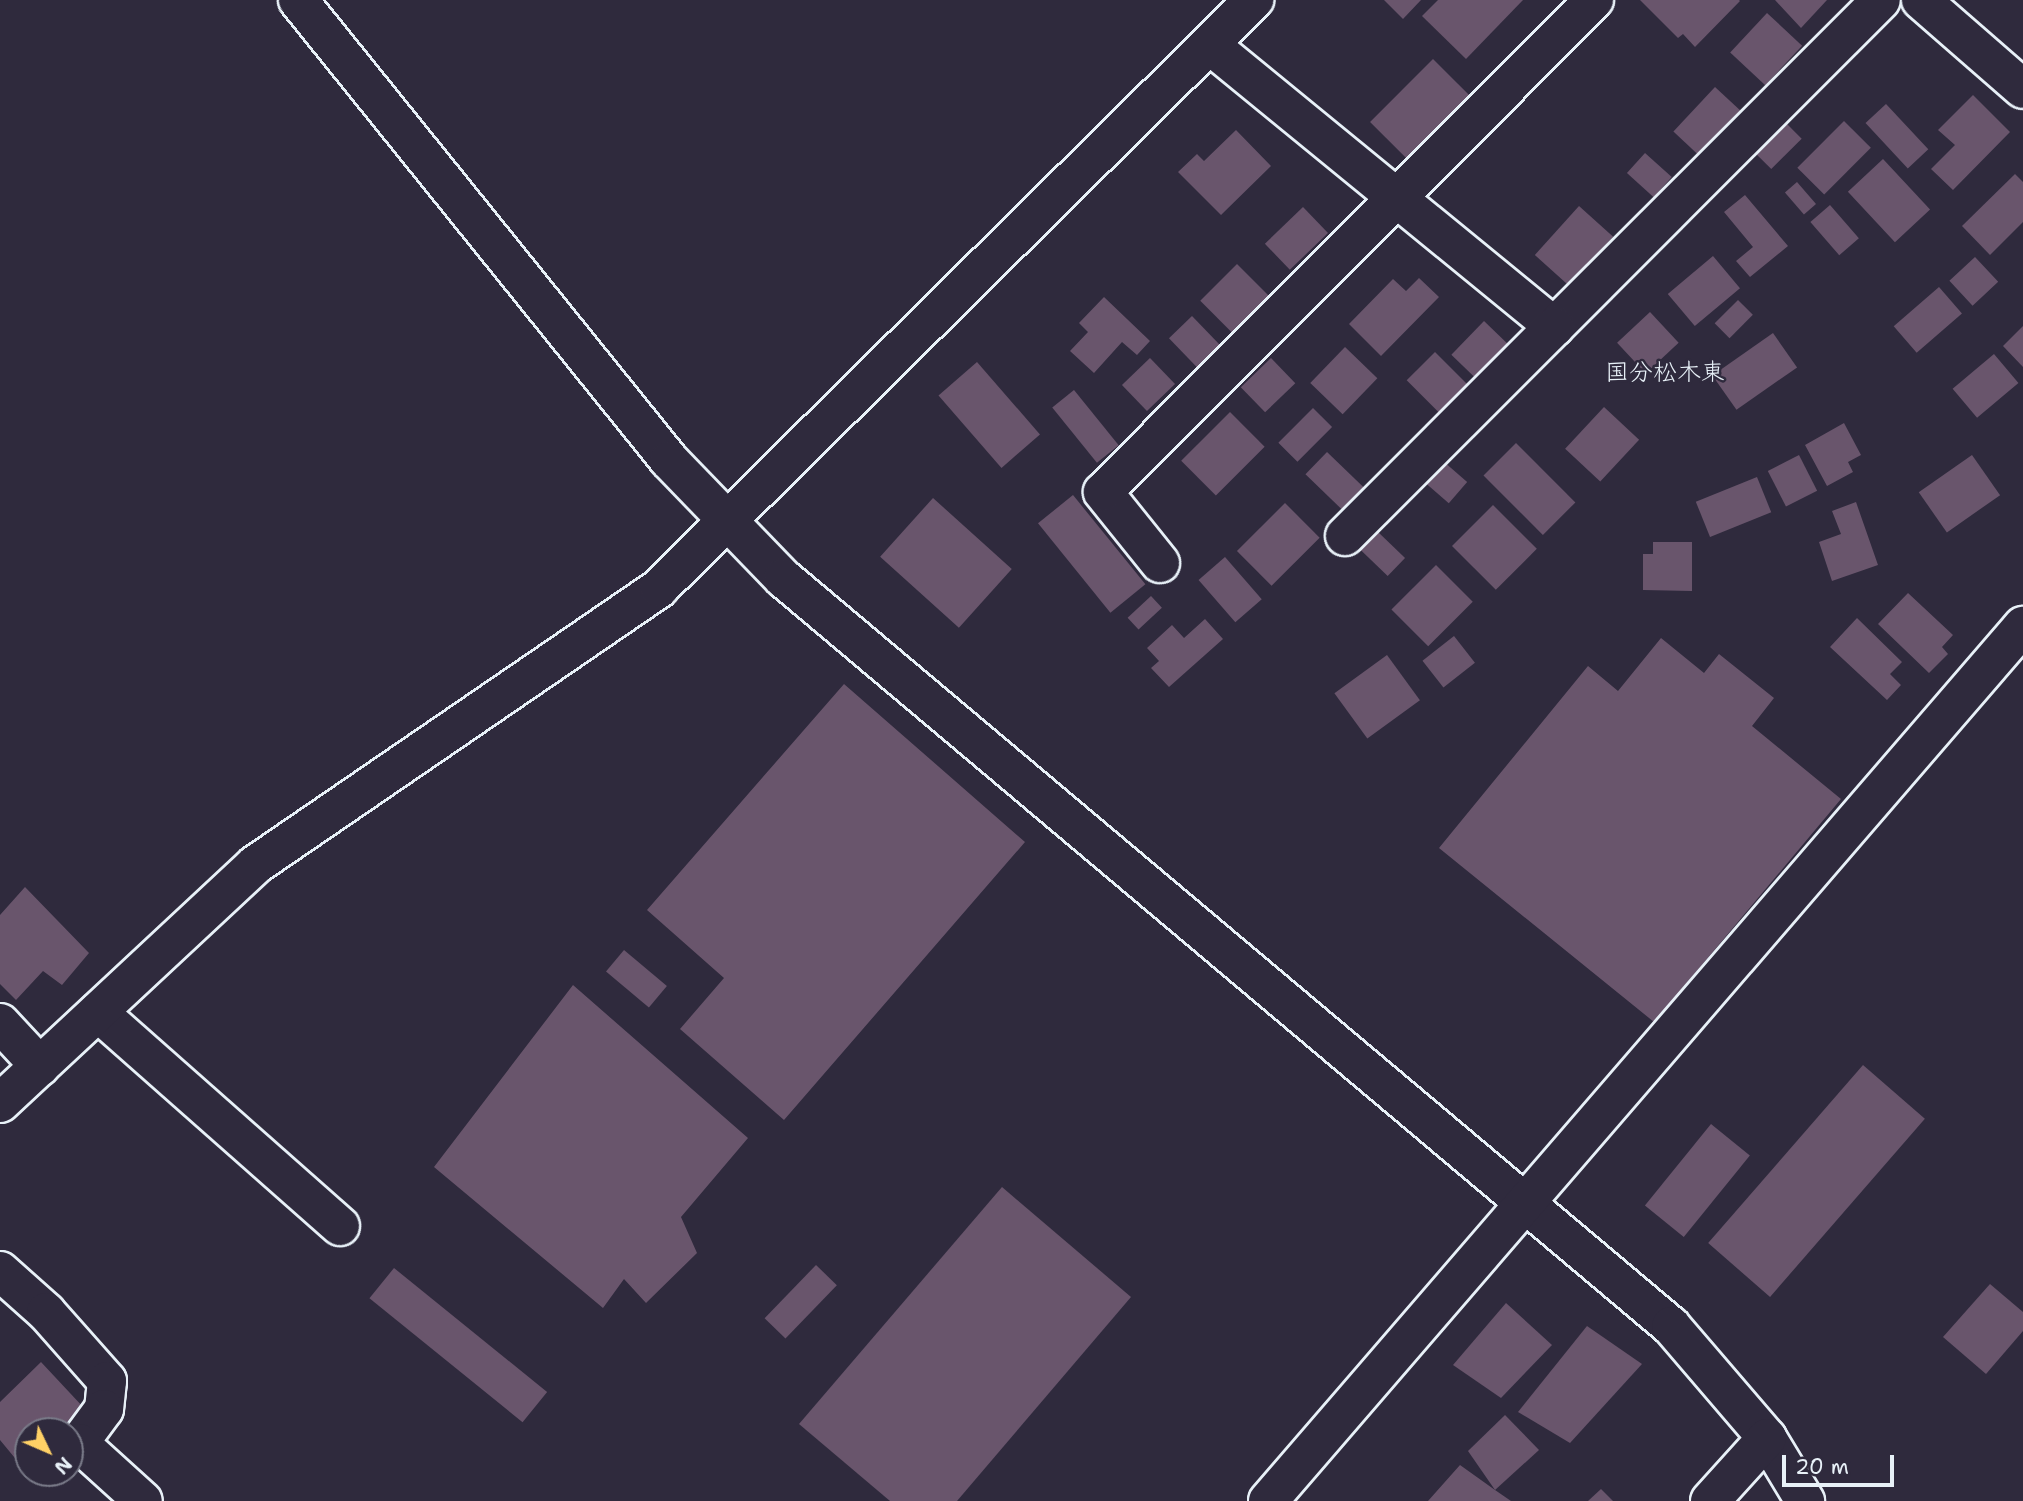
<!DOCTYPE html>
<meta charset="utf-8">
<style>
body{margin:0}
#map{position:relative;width:2023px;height:1501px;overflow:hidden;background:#2f2a3d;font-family:"Shantell Sans","Klee One",sans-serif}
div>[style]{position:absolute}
.building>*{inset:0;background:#69556c;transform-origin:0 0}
.roads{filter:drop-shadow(2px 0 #e8f1f8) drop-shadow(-2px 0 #e8f1f8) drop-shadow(0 2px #e8f1f8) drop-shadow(0 -2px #e8f1f8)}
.minor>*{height:38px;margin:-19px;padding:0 19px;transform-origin:19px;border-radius:19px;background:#2f2a3d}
span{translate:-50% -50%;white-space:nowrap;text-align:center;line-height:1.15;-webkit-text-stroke:5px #2f2a3d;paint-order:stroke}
.quarter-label{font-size:24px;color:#e8f1f8}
.north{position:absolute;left:14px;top:1417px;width:70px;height:70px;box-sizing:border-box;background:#2f2a3d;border:2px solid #797a88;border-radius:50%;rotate:134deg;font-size:19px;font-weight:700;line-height:28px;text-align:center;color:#e8f1f8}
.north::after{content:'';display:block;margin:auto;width:24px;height:32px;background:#ffd166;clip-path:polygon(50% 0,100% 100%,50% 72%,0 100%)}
.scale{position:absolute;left:1782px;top:1455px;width:112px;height:32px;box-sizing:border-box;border:4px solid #e8f1f8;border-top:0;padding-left:9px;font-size:21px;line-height:24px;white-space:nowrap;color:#e8f1f8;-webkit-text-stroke:5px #2f2a3d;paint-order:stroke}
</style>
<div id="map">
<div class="building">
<div style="clip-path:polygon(1384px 0,1421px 0,1403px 19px)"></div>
<div style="clip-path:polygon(1438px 0,1523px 0,1466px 59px,1422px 16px)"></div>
<div style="clip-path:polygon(1640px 0,1739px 0,1740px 1px,1695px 47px,1683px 34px,1678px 38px)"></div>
<div style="clip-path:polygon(1775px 0,1827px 0,1801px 28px)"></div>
<div style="left:1767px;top:13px;width:48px;height:54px;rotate:43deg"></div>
<div style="left:1433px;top:59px;width:51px;height:89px;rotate:45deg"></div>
<div style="left:1715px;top:87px;width:35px;height:61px;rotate:43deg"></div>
<div style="clip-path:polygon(1973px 95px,2010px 132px,1953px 190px,1931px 169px,1955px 145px,1938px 130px)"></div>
<div style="left:1886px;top:104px;width:62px;height:28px;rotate:47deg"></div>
<div style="left:1784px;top:121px;width:25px;height:43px;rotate:45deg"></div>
<div style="left:1844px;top:121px;width:38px;height:66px;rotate:45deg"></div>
<div style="clip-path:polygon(1236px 130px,1271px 166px,1221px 215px,1178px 172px,1197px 154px,1204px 161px)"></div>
<div style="left:1645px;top:153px;width:36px;height:27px;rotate:42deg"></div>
<div style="left:1883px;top:159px;width:69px;height:48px;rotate:47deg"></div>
<div style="clip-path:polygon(2015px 174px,2023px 182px,2023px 222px,1990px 255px,1962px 226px)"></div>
<div style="left:1797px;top:182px;width:29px;height:16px;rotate:49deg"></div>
<div style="clip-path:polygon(1745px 195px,1788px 246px,1750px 277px,1736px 261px,1753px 247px,1724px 212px)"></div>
<div style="left:1830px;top:205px;width:44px;height:26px;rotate:49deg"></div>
<div style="left:1579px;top:206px;width:46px;height:66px;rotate:42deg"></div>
<div style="left:1303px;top:207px;width:36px;height:53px;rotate:46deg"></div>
<div style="left:1713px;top:256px;width:42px;height:59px;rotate:50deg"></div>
<div style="left:1975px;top:257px;width:34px;height:35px;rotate:47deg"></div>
<div style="left:1237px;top:264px;width:47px;height:52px;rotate:45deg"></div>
<div style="clip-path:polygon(1419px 278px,1439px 297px,1381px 356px,1349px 324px,1393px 279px,1406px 291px)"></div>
<div style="left:1939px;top:287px;width:35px;height:60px;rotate:49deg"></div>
<div style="clip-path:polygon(1104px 297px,1150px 341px,1137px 355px,1122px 342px,1094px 373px,1070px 351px,1088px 332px,1079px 323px)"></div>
<div style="left:1738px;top:300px;width:21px;height:33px;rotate:45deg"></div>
<div style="left:1650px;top:312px;width:42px;height:45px;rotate:47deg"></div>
<div style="left:1192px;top:316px;width:42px;height:32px;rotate:46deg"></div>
<div style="left:1484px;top:321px;width:36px;height:47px;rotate:44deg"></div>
<div style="clip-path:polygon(2023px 326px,2023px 367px,2003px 346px)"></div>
<div style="left:1773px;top:333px;width:42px;height:74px;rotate:55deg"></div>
<div style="left:1345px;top:347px;width:45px;height:50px;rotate:44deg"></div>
<div style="left:1435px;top:352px;width:47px;height:40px;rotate:45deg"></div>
<div style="left:1994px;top:354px;width:38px;height:54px;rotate:50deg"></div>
<div style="left:1150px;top:358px;width:36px;height:39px;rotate:46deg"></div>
<div style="left:1271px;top:358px;width:35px;height:42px;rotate:46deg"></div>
<div style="left:977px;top:362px;width:96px;height:51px;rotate:49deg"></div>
<div style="left:1074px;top:390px;width:71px;height:28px;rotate:51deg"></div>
<div style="left:1604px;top:407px;width:48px;height:57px;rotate:43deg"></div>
<div style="left:1313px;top:408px;width:27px;height:49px;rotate:45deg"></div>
<div style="left:1230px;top:412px;width:49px;height:69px;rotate:45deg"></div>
<div style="clip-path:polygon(1844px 423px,1861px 455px,1848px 462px,1853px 472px,1827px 486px,1805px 445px)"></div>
<div style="left:1516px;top:443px;width:84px;height:46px;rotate:45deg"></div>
<div style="left:1327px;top:452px;width:57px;height:31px;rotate:44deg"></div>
<div style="left:1799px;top:455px;width:40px;height:35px;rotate:63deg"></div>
<div style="left:1972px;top:455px;width:49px;height:65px;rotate:55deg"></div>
<div style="left:1443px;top:461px;width:32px;height:28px;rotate:41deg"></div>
<div style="left:1757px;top:477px;width:38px;height:66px;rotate:68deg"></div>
<div style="left:1073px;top:495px;width:115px;height:45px;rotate:51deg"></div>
<div style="left:933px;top:498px;width:106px;height:79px;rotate:42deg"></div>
<div style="clip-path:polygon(1856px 502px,1878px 565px,1832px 581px,1819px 542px,1841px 534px,1832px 511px)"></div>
<div style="left:1285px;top:503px;width:49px;height:68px;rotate:45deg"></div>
<div style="left:1493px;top:505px;width:62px;height:58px;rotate:45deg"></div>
<div style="left:1377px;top:531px;width:39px;height:25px;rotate:44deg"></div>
<div style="clip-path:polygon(1653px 542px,1692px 542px,1692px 591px,1643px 590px,1643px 554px,1653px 554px)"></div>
<div style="left:1225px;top:557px;width:56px;height:35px;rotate:49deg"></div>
<div style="left:1436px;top:565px;width:52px;height:63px;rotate:45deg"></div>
<div style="clip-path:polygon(1908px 593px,1953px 635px,1942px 647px,1948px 654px,1929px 673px,1878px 624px)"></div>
<div style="left:1151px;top:596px;width:16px;height:32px;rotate:47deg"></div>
<div style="clip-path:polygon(1857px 618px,1902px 662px,1890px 674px,1901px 685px,1887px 700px,1830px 647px)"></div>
<div style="clip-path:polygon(1205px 619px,1223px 639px,1169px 687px,1151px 668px,1159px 661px,1147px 648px,1172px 625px,1184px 638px)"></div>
<div style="left:1454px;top:636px;width:34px;height:40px;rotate:52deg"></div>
<div style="clip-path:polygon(1661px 638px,1704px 673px,1719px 654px,1774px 698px,1752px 726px,1841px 799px,1654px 1022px,1439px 848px,1588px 666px,1618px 691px)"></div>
<div style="left:1387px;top:655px;width:56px;height:65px;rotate:54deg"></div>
<div style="clip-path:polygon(844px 684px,1025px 842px,784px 1120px,680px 1029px,724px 978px,647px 910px)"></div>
<div style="clip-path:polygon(25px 887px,89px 953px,62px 985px,43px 971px,16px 1000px,0 984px,0 915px)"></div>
<div style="left:624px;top:950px;width:56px;height:28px;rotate:40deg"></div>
<div style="clip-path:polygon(573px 985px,748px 1138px,681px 1217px,697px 1253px,646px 1303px,624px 1279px,603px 1308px,434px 1167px)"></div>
<div style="left:1863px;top:1065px;width:82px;height:236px;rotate:41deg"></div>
<div style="left:1711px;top:1124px;width:50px;height:105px;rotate:39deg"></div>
<div style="clip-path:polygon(1002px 1187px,1131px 1297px,957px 1501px,890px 1501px,799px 1424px)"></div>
<div style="left:816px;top:1265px;width:29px;height:74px;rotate:44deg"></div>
<div style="left:394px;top:1268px;width:197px;height:39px;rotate:39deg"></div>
<div style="clip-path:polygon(1990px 1284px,2023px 1312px,2023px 1331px,1986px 1374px,1943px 1337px)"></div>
<div style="clip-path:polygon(1506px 1303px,1552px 1345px,1501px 1398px,1453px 1365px)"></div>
<div style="clip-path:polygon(1587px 1326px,1642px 1364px,1570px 1443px,1518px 1412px)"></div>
<div style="clip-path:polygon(41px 1362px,84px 1408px,57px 1431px,28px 1431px,28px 1455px,19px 1463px,0 1440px,0 1402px)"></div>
<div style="clip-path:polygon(1505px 1415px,1539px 1450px,1495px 1490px,1468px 1451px)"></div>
<div style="clip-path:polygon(1460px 1465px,1495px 1490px,1511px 1501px,1428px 1501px)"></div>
<div style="clip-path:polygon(1601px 1489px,1613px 1501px,1588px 1501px)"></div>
</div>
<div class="roads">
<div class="minor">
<div style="left:298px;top:0;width:591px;rotate:51.11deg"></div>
<div style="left:669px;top:460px;width:164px;rotate:46deg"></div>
<div style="left:783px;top:578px;width:1161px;rotate:40.11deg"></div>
<div style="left:1671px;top:1326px;width:148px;rotate:49.4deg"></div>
<div style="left:1767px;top:1438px;width:74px;rotate:58.9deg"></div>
<div style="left:1921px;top:0;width:135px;rotate:41.1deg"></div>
<div style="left:1210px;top:45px;width:445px;rotate:39.3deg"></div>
<div style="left:1554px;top:327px;width:462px;rotate:-45deg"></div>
<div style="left:1345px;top:536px;width:296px;rotate:-45deg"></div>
<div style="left:1160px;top:563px;width:91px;rotate:-128.8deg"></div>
<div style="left:1103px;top:492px;width:695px;rotate:-45.06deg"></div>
<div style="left:98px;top:1012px;width:323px;rotate:41.5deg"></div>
<div style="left:0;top:1023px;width:59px;rotate:47.1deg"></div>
<div style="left:0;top:1103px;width:349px;rotate:-43deg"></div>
<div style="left:255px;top:865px;width:490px;rotate:-34.4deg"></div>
<div style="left:659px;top:588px;width:837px;rotate:-44.66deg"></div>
<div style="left:0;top:1271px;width:62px;rotate:41.7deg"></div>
<div style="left:46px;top:1312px;width:92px;rotate:48.5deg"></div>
<div style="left:107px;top:1381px;width:28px;rotate:96deg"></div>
<div style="left:104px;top:1409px;width:42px;rotate:126.3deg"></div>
<div style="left:79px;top:1443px;width:86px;rotate:42.2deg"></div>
<div style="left:1268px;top:1501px;width:1156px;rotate:-49.21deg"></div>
<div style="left:1710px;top:1501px;width:85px;rotate:-47.9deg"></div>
</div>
</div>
<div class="quarter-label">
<span style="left:1665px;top:373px">国分松木東</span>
</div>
<div class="north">N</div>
<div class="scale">20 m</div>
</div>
